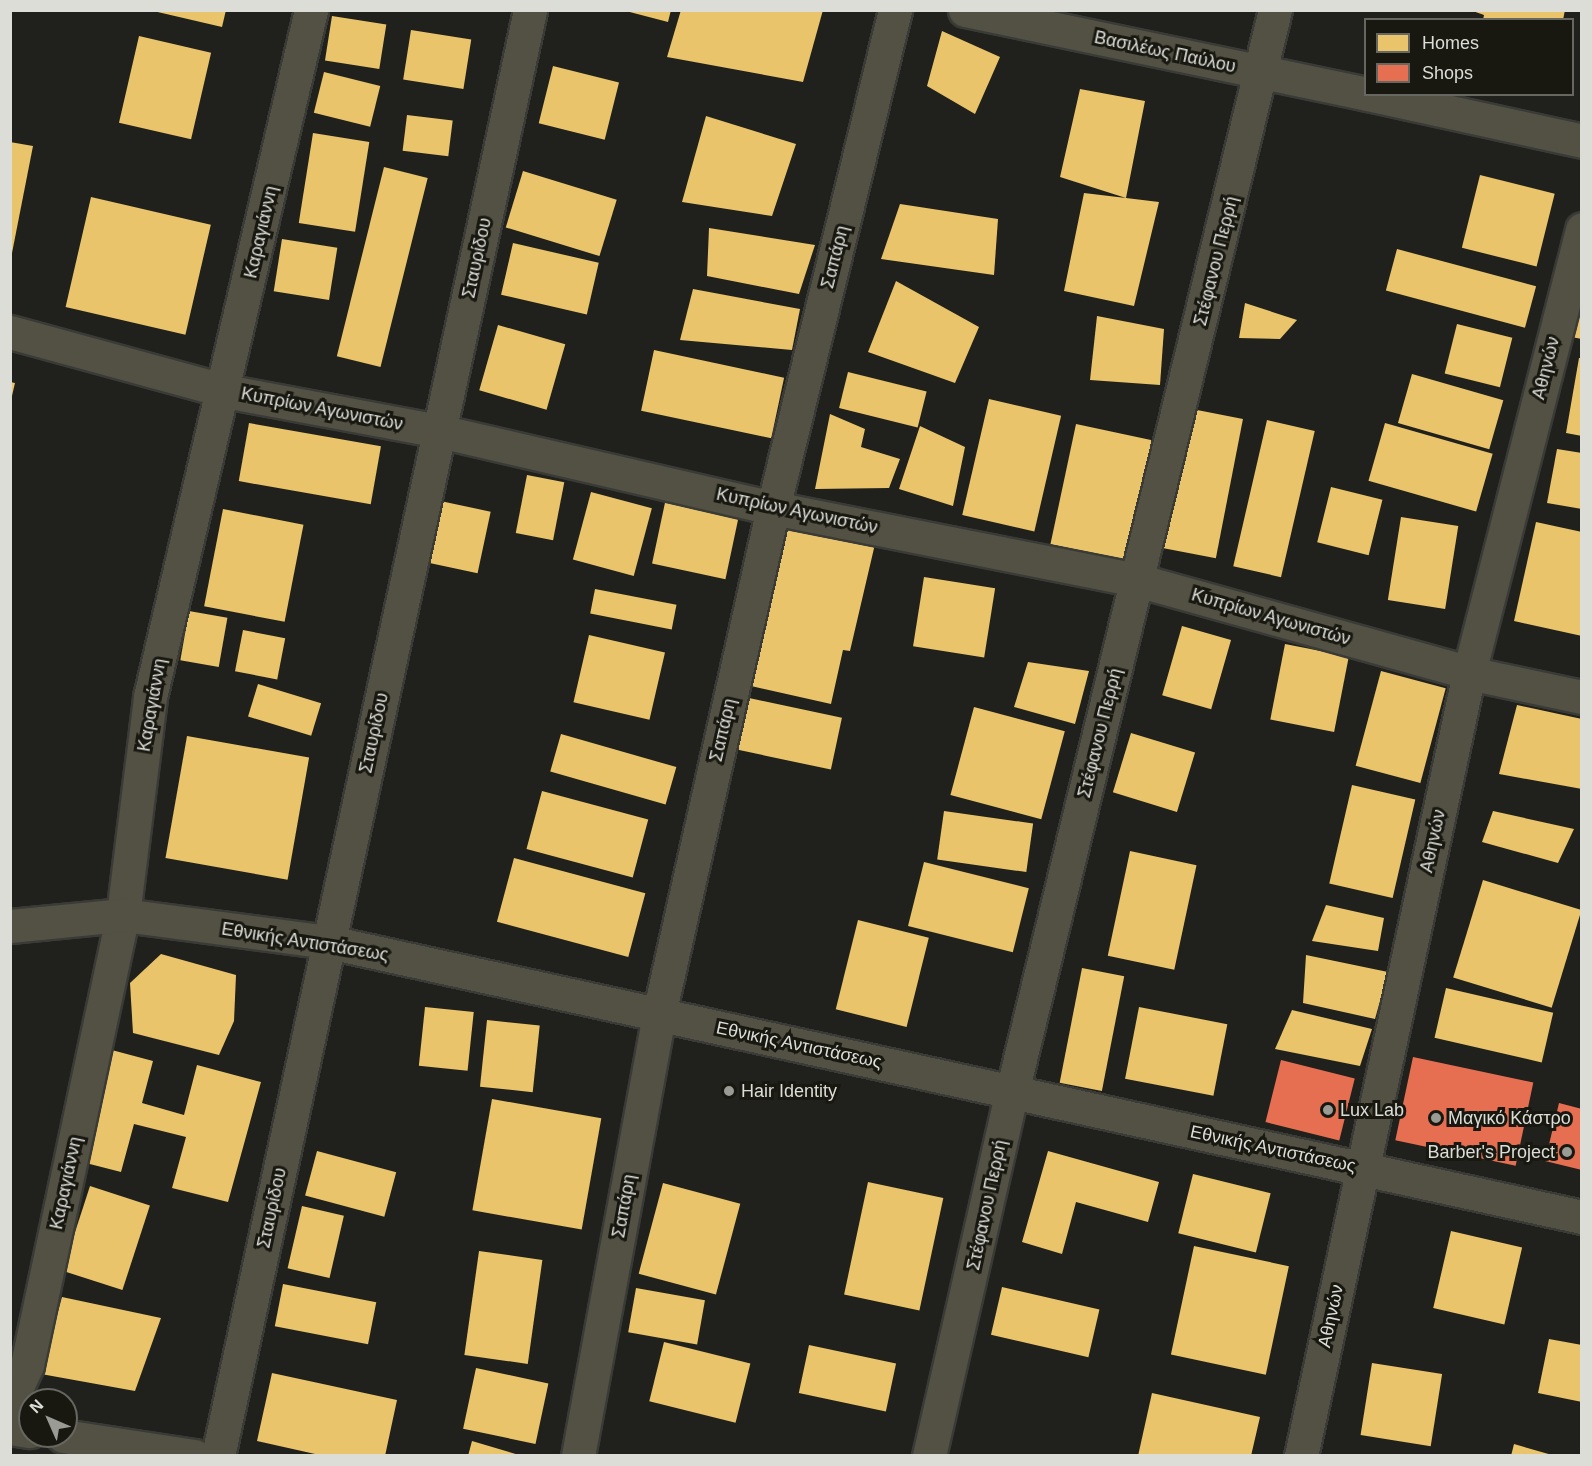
<!DOCTYPE html>
<meta charset="utf-8">
<style>
body{margin:0}
#map{position:relative;width:1592px;height:1466px;overflow:hidden;background:#20201c;font-family:Arial,sans-serif}
div>[style]{position:absolute}
.homes>*{inset:0;background:#e9c46a;transform-origin:0 0}
.shops>*{inset:0;background:#e76f51;transform-origin:0 0}
.roads{filter:drop-shadow(2px 0 #3a3a37) drop-shadow(-2px 0 #3a3a37) drop-shadow(0 2px #3a3a37) drop-shadow(0 -2px #3a3a37)}
.minor>*{height:33px;margin:-16.5px;padding:0 16.5px;transform-origin:16.5px;border-radius:16.5px;background:#525143}
.tertiary>*{height:33px;margin:-16.5px;padding:0 16.5px;transform-origin:16.5px;border-radius:16.5px;background:#525143}
.dots>*{width:16px;height:16px;translate:-50% -50%;box-sizing:border-box;border:3px solid #181811;border-radius:50%}
span{translate:-50% -50%;white-space:nowrap;text-align:center;line-height:1.15;-webkit-text-stroke:6px #181811;paint-order:stroke}
.street-label{font-size:18px;color:#ddddd8}
.poi-label{font-size:18px;color:#ddddd8}
.left{translate:0 -50%;text-align:left}
.right{translate:-100% -50%;text-align:right}
.frame{position:absolute;inset:0;border:12px solid #ddddd8;pointer-events:none}
.legend{position:absolute;left:1364px;top:18px;width:210px;height:78px;box-sizing:border-box;background:#181811;border:2px solid #676761;margin:0;padding:8px 10px;list-style:none;font-size:18px;color:#ddddd8}
.legend li{display:flex;align-items:center;gap:12px;height:30px}
.legend b{width:30px;border:2px solid #676761}
.north{position:absolute;left:18px;top:1388px;width:60px;height:60px;box-sizing:border-box;background:#181811;border:2px solid #676761;border-radius:50%;rotate:315deg;font-size:16px;font-weight:700;line-height:24px;text-align:center;color:#ddddd8}
.north::after{content:'';display:block;margin:auto;width:21px;height:27px;background:#9b9b96;clip-path:polygon(50% 0,100% 100%,50% 72%,0 100%)}
</style>
<div id="map">
<div class="homes">
<div style="clip-path:polygon(149px 10px,226px 10px,222px 27px)"></div>
<div style="clip-path:polygon(622px 10px,671px 10px,668px 22px)"></div>
<div style="clip-path:polygon(681px 10px,823px 10px,803px 82px,667px 57px)"></div>
<div style="clip-path:polygon(1470px 10px,1565px 10px,1563px 20px,1483px 20px,1484px 15px)"></div>
<div style="left:332px;top:16px;width:55px;height:45px;rotate:9deg"></div>
<div style="left:411px;top:30px;width:61px;height:50px;rotate:9deg"></div>
<div style="clip-path:polygon(942px 31px,1000px 57px,975px 114px,927px 86px)"></div>
<div style="left:139px;top:36px;width:74px;height:89px;rotate:13deg"></div>
<div style="left:553px;top:66px;width:68px;height:59px;rotate:14deg"></div>
<div style="left:324px;top:72px;width:58px;height:42px;rotate:14deg"></div>
<div style="clip-path:polygon(1080px 89px,1145px 101px,1126px 198px,1159px 202px,1134px 306px,1064px 291px,1084px 193px,1126px 198px,1060px 177px)"></div>
<div style="left:407px;top:115px;width:46px;height:36px;rotate:7deg"></div>
<div style="clip-path:polygon(706px 116px,796px 144px,772px 216px,682px 202px)"></div>
<div style="left:313px;top:133px;width:57px;height:91px;rotate:9deg"></div>
<div style="clip-path:polygon(10px 142px,33px 146px,12px 253px,10px 253px)"></div>
<div style="left:384px;top:167px;width:45px;height:195px;rotate:14deg"></div>
<div style="left:523px;top:171px;width:98px;height:59px;rotate:17deg"></div>
<div style="left:1480px;top:175px;width:77px;height:75px;rotate:14deg"></div>
<div style="left:91px;top:197px;width:123px;height:113px;rotate:13deg"></div>
<div style="clip-path:polygon(900px 204px,998px 219px,994px 275px,881px 259px)"></div>
<div style="clip-path:polygon(709px 228px,815px 245px,799px 294px,707px 276px)"></div>
<div style="left:282px;top:239px;width:56px;height:53px;rotate:9deg"></div>
<div style="left:513px;top:243px;width:88px;height:53px;rotate:13deg"></div>
<div style="left:1397px;top:249px;width:144px;height:43px;rotate:15deg"></div>
<div style="clip-path:polygon(896px 281px,979px 327px,955px 383px,868px 352px)"></div>
<div style="clip-path:polygon(693px 289px,800px 309px,792px 350px,680px 340px)"></div>
<div style="clip-path:polygon(1582px 290px,1582px 339px,1571px 337px)"></div>
<div style="clip-path:polygon(1245px 303px,1297px 320px,1280px 339px,1239px 338px)"></div>
<div style="clip-path:polygon(1097px 316px,1164px 329px,1160px 385px,1090px 380px)"></div>
<div style="left:1457px;top:324px;width:57px;height:51px;rotate:14deg"></div>
<div style="left:498px;top:325px;width:70px;height:68px;rotate:16deg"></div>
<div style="left:654px;top:350px;width:133px;height:62px;rotate:12deg"></div>
<div style="clip-path:polygon(1579px 358px,1582px 358px,1582px 436px,1566px 433px)"></div>
<div style="left:848px;top:372px;width:81px;height:37px;rotate:14deg"></div>
<div style="left:1412px;top:374px;width:95px;height:51px;rotate:16deg"></div>
<div style="clip-path:polygon(10px 382px,15px 383px,11px 400px,10px 400px)"></div>
<div style="left:989px;top:399px;width:74px;height:119px;rotate:13deg"></div>
<div style="left:1187px;top:408px;width:57px;height:142px;rotate:11deg"></div>
<div style="clip-path:polygon(830px 414px,865px 429px,861px 447px,900px 459px,889px 488px,815px 489px)"></div>
<div style="left:1267px;top:420px;width:49px;height:150px;rotate:13deg"></div>
<div style="left:249px;top:423px;width:134px;height:59px;rotate:10deg"></div>
<div style="left:1385px;top:423px;width:112px;height:60px;rotate:16deg"></div>
<div style="left:1076px;top:424px;width:79px;height:123px;rotate:12deg"></div>
<div style="clip-path:polygon(920px 426px,965px 447px,953px 506px,899px 489px)"></div>
<div style="clip-path:polygon(1557px 449px,1582px 453px,1582px 509px,1547px 503px)"></div>
<div style="left:527px;top:475px;width:38px;height:59px;rotate:11deg"></div>
<div style="left:1331px;top:487px;width:53px;height:57px;rotate:14deg"></div>
<div style="left:591px;top:492px;width:63px;height:70px;rotate:15deg"></div>
<div style="left:666px;top:498px;width:75px;height:67px;rotate:12deg"></div>
<div style="left:431px;top:499px;width:61px;height:63px;rotate:12deg"></div>
<div style="left:223px;top:509px;width:82px;height:99px;rotate:11deg"></div>
<div style="left:1401px;top:517px;width:58px;height:84px;rotate:9deg"></div>
<div style="clip-path:polygon(1536px 522px,1582px 532px,1582px 636px,1514px 621px)"></div>
<div style="clip-path:polygon(787px 525px,875px 544px,850px 651px,843px 650px,831px 704px,751px 686px)"></div>
<div style="left:924px;top:577px;width:72px;height:70px;rotate:9deg"></div>
<div style="left:595px;top:589px;width:83px;height:25px;rotate:11deg"></div>
<div style="left:189px;top:611px;width:39px;height:50px;rotate:10deg"></div>
<div style="left:1182px;top:626px;width:51px;height:72px;rotate:16deg"></div>
<div style="left:243px;top:630px;width:43px;height:42px;rotate:11deg"></div>
<div style="left:589px;top:635px;width:78px;height:69px;rotate:13deg"></div>
<div style="left:1285px;top:644px;width:65px;height:77px;rotate:11deg"></div>
<div style="clip-path:polygon(1028px 662px,1089px 671px,1075px 724px,1014px 707px)"></div>
<div style="left:1381px;top:671px;width:67px;height:98px;rotate:15deg"></div>
<div style="left:258px;top:684px;width:66px;height:34px;rotate:17deg"></div>
<div style="left:749px;top:698px;width:95px;height:53px;rotate:12deg"></div>
<div style="clip-path:polygon(1517px 705px,1582px 719px,1582px 789px,1499px 774px)"></div>
<div style="left:974px;top:707px;width:94px;height:91px;rotate:15deg"></div>
<div style="left:1131px;top:733px;width:67px;height:62px;rotate:17deg"></div>
<div style="left:561px;top:734px;width:120px;height:39px;rotate:16deg"></div>
<div style="left:187px;top:736px;width:124px;height:124px;rotate:10deg"></div>
<div style="left:1352px;top:785px;width:65px;height:101px;rotate:13deg"></div>
<div style="left:542px;top:791px;width:110px;height:60px;rotate:15deg"></div>
<div style="left:944px;top:811px;width:90px;height:49px;rotate:8deg"></div>
<div style="clip-path:polygon(1493px 811px,1574px 829px,1558px 863px,1482px 842px)"></div>
<div style="left:1130px;top:851px;width:68px;height:107px;rotate:12deg"></div>
<div style="left:514px;top:858px;width:136px;height:66px;rotate:15deg"></div>
<div style="left:924px;top:862px;width:108px;height:66px;rotate:14deg"></div>
<div style="left:1483px;top:880px;width:103px;height:102px;rotate:17deg"></div>
<div style="clip-path:polygon(1326px 905px,1384px 918px,1378px 951px,1312px 941px)"></div>
<div style="left:858px;top:920px;width:73px;height:92px;rotate:14deg"></div>
<div style="clip-path:polygon(161px 954px,236px 975px,234px 1021px,219px 1055px,133px 1033px,130px 983px)"></div>
<div style="clip-path:polygon(1306px 955px,1388px 972px,1375px 1019px,1303px 1003px)"></div>
<div style="left:1082px;top:968px;width:43px;height:117px;rotate:11deg"></div>
<div style="left:1446px;top:988px;width:110px;height:51px;rotate:13deg"></div>
<div style="left:425px;top:1007px;width:49px;height:59px;rotate:6deg"></div>
<div style="left:1139px;top:1007px;width:90px;height:73px;rotate:11deg"></div>
<div style="clip-path:polygon(1292px 1010px,1372px 1029px,1360px 1066px,1275px 1049px)"></div>
<div style="left:487px;top:1020px;width:53px;height:67px;rotate:6deg"></div>
<div style="clip-path:polygon(108px 1049px,153px 1061px,142px 1103px,184px 1115px,197px 1065px,261px 1082px,228px 1202px,172px 1188px,186px 1137px,134px 1124px,121px 1172px,78px 1161px)"></div>
<div style="left:492px;top:1099px;width:111px;height:113px;rotate:10deg"></div>
<div style="left:317px;top:1151px;width:82px;height:46px;rotate:15deg"></div>
<div style="clip-path:polygon(1048px 1151px,1159px 1182px,1148px 1222px,1076px 1202px,1062px 1254px,1022px 1242px)"></div>
<div style="left:1193px;top:1174px;width:80px;height:61px;rotate:14deg"></div>
<div style="left:868px;top:1182px;width:77px;height:115px;rotate:12deg"></div>
<div style="left:663px;top:1183px;width:80px;height:94px;rotate:15deg"></div>
<div style="left:90px;top:1186px;width:63px;height:89px;rotate:18deg"></div>
<div style="left:302px;top:1206px;width:43px;height:64px;rotate:13deg"></div>
<div style="left:1451px;top:1231px;width:73px;height:79px;rotate:13deg"></div>
<div style="left:1194px;top:1246px;width:97px;height:111px;rotate:12deg"></div>
<div style="left:479px;top:1251px;width:64px;height:105px;rotate:8deg"></div>
<div style="left:283px;top:1284px;width:95px;height:43px;rotate:11deg"></div>
<div style="left:1002px;top:1287px;width:100px;height:49px;rotate:13deg"></div>
<div style="left:636px;top:1288px;width:70px;height:45px;rotate:10deg"></div>
<div style="clip-path:polygon(62px 1297px,161px 1318px,135px 1391px,41px 1374px)"></div>
<div style="clip-path:polygon(1549px 1339px,1582px 1345px,1582px 1402px,1538px 1393px)"></div>
<div style="left:664px;top:1342px;width:89px;height:61px;rotate:14deg"></div>
<div style="left:809px;top:1345px;width:89px;height:49px;rotate:12deg"></div>
<div style="left:1372px;top:1363px;width:71px;height:73px;rotate:9deg"></div>
<div style="left:476px;top:1368px;width:74px;height:62px;rotate:12deg"></div>
<div style="clip-path:polygon(272px 1373px,397px 1400px,385px 1456px,324px 1456px,257px 1441px)"></div>
<div style="clip-path:polygon(1152px 1393px,1260px 1417px,1251px 1456px,1138px 1456px)"></div>
<div style="clip-path:polygon(472px 1441px,519px 1455px,519px 1456px,468px 1456px)"></div>
<div style="clip-path:polygon(1514px 1444px,1552px 1455px,1552px 1456px,1511px 1456px)"></div>
</div>
<div class="shops">
<div style="left:1413px;top:1057px;width:123px;height:85px;rotate:12deg"></div>
<div style="left:1281px;top:1060px;width:76px;height:64px;rotate:14deg"></div>
<div style="clip-path:polygon(1559px 1103px,1582px 1109px,1582px 1170px,1545px 1161px)"></div>
</div>
<div class="roads">
<div class="minor">
<div style="left:965px;top:10px;width:410px;rotate:11.8deg"></div>
<div style="left:1367px;top:94px;width:220px;rotate:12.3deg"></div>
<div style="left:10px;top:1402px;width:41px;rotate:-65.3deg"></div>
<div style="left:27px;top:1365px;width:460px;rotate:-78deg"></div>
<div style="left:123px;top:915px;width:220px;rotate:-82.9deg"></div>
<div style="left:150px;top:697px;width:706px;rotate:-76.81deg"></div>
<div style="left:10px;top:1428px;width:20px;rotate:9deg"></div>
<div style="left:63px;top:1436px;width:133px;rotate:8.7deg"></div>
<div style="left:218px;top:1456px;width:1479px;rotate:-77.82deg"></div>
<div style="left:578px;top:1456px;width:449px;rotate:-79.6deg"></div>
<div style="left:659px;top:1014px;width:519px;rotate:-77.3deg"></div>
<div style="left:773px;top:508px;width:513px;rotate:-76.23deg"></div>
<div style="left:929px;top:1456px;width:373px;rotate:-77.2deg"></div>
<div style="left:1012px;top:1092px;width:1114px;rotate:-76.34deg"></div>
<div style="left:1301px;top:1456px;width:801px;rotate:-77.89deg"></div>
<div style="left:1469px;top:673px;width:458px;rotate:-75.7deg"></div>
</div>
<div class="tertiary">
<div style="left:10px;top:332px;width:223px;rotate:15.3deg"></div>
<div style="left:225px;top:391px;width:218px;rotate:10.6deg"></div>
<div style="left:439px;top:431px;width:343px;rotate:13deg"></div>
<div style="left:773px;top:508px;width:371px;rotate:11.2deg"></div>
<div style="left:1137px;top:580px;width:345px;rotate:15.6deg"></div>
<div style="left:1469px;top:673px;width:116px;rotate:12deg"></div>
<div style="left:10px;top:926px;width:114px;rotate:-5.6deg"></div>
<div style="left:123px;top:915px;width:208px;rotate:7.5deg"></div>
<div style="left:329px;top:942px;width:1283px;rotate:12.38deg"></div>
</div>
</div>
<div class="dots">
<div style="left:729px;top:1091px;background:#9b9b96"></div>
<div style="left:1328px;top:1110px;background:#9b9b96"></div>
<div style="left:1436px;top:1118px;background:#9b9b96"></div>
<div style="left:1567px;top:1152px;background:#9b9b96"></div>
</div>
<div class="street-label">
<span style="left:1165px;top:52px;rotate:12deg">Βασιλέως Παύλου</span>
<span style="left:261px;top:232px;rotate:-77deg">Καραγιάννη</span>
<span style="left:835px;top:257px;rotate:-76deg">Σαπάρη</span>
<span style="left:477px;top:258px;rotate:-78deg">Σταυρίδου</span>
<span style="left:1216px;top:261px;rotate:-76deg">Στέφανου Περρή</span>
<span style="left:1546px;top:368px;rotate:-76deg">Αθηνών</span>
<span style="left:322px;top:409px;rotate:11deg">Κυπρίων Αγωνιστών</span>
<span style="left:797px;top:511px;rotate:12deg">Κυπρίων Αγωνιστών</span>
<span style="left:1271px;top:617px;rotate:16deg">Κυπρίων Αγωνιστών</span>
<span style="left:152px;top:705px;rotate:-80deg">Καραγιάννη</span>
<span style="left:723px;top:730px;rotate:-77deg">Σαπάρη</span>
<span style="left:374px;top:733px;rotate:-78deg">Σταυρίδου</span>
<span style="left:1100px;top:733px;rotate:-76deg">Στέφανου Περρή</span>
<span style="left:1433px;top:841px;rotate:-78deg">Αθηνών</span>
<span style="left:305px;top:942px;rotate:9deg">Εθνικής Αντιστάσεως</span>
<span style="left:799px;top:1045px;rotate:12deg">Εθνικής Αντιστάσεως</span>
<span style="left:1273px;top:1149px;rotate:12deg">Εθνικής Αντιστάσεως</span>
<span style="left:66px;top:1183px;rotate:-78deg">Καραγιάννη</span>
<span style="left:987px;top:1205px;rotate:-78deg">Στέφανου Περρή</span>
<span style="left:624px;top:1206px;rotate:-80deg">Σαπάρη</span>
<span style="left:272px;top:1208px;rotate:-78deg">Σταυρίδου</span>
<span style="left:1331px;top:1316px;rotate:-78deg">Αθηνών</span>
</div>
<div class="poi-label">
<span class="left" style="left:741px;top:1091px">Hair Identity</span>
<span class="left" style="left:1340px;top:1110px">Lux Lab</span>
<span class="left" style="left:1448px;top:1118px">Μαγικό Κάστρο</span>
<span class="right" style="left:1555px;top:1152px">Barber's Project</span>
</div>
<div class="frame"></div>
<ul class="legend">
<li><b style="height:16px;background:#e9c46a"></b>Homes</li>
<li><b style="height:16px;background:#e76f51"></b>Shops</li>
</ul>
<div class="north">N</div>
</div>
